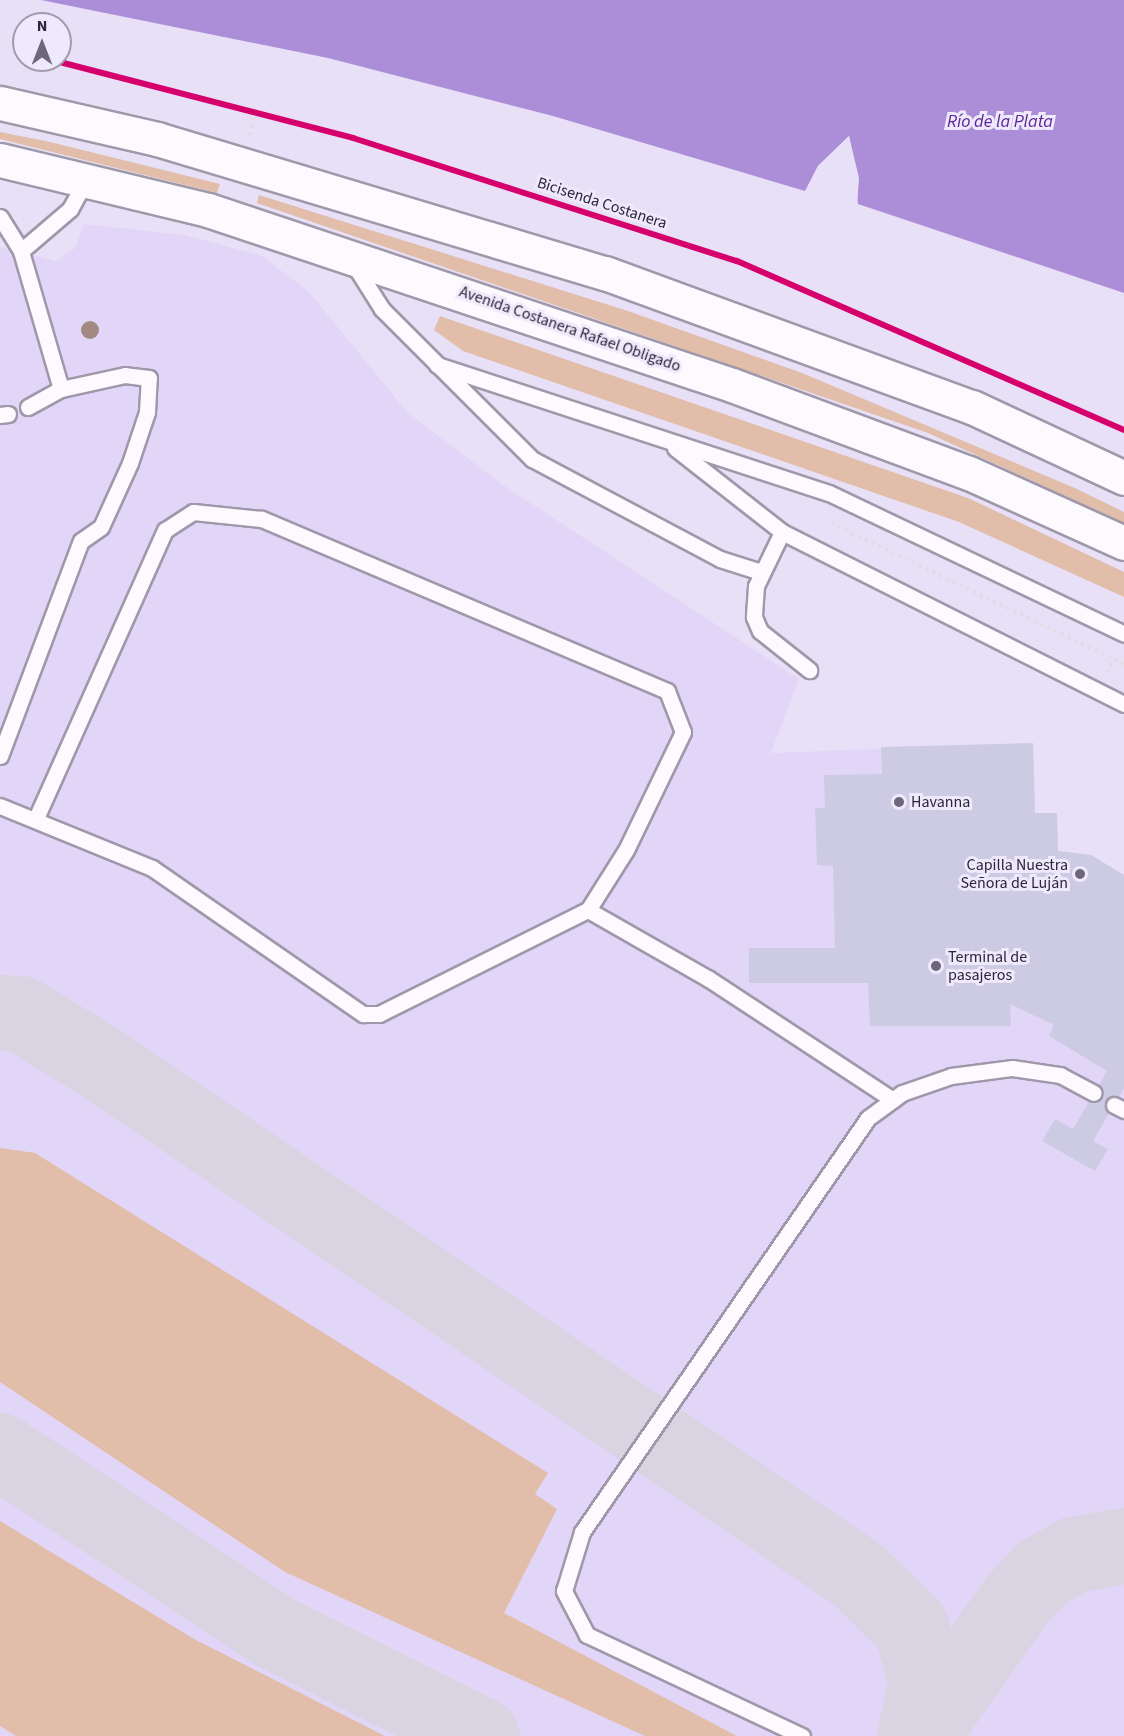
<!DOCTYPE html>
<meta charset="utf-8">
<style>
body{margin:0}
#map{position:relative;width:1124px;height:1736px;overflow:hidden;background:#e8e0f6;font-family:"Source Sans 3",sans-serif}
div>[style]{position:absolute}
.built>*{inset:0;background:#e2d6f8}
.green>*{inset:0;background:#e1bdaa}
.water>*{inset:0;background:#ac8ed8}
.pier>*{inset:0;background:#e8e0f6}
.taxiway>*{height:76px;margin:-38px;padding:0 38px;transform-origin:38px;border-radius:38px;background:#d9d4e2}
.building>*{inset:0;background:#cdcae3}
.path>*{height:4px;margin-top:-2px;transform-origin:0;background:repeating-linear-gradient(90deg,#e0dde4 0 3px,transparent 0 7.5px)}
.roads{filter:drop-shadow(2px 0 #9f98aa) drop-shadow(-2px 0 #9f98aa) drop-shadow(0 2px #9f98aa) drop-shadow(0 -2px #9f98aa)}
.lane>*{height:15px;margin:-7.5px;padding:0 7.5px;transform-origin:7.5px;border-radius:7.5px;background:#fcfafe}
.secondary>*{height:33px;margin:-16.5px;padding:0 16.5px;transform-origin:16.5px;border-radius:16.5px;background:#fcfafe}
.cycleway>*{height:6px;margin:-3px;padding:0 3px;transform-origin:3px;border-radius:3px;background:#d6006c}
.trees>*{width:18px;height:18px;margin:-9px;border-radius:50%;background:#a28a82}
.dots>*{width:16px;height:16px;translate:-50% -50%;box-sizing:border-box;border:3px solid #efe9fc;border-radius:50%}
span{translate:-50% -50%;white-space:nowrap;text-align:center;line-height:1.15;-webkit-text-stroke:6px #efe9fc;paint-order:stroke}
.street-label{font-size:16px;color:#2d2638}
.poi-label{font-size:16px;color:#2d2638}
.left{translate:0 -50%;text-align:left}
.right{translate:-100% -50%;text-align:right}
.water-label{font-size:18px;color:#5d2597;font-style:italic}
.north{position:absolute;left:12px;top:12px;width:60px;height:60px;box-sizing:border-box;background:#efe9fc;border:2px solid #a19bae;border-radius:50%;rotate:0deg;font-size:16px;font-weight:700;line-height:24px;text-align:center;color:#2d2638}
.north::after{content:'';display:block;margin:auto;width:21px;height:27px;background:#6e677a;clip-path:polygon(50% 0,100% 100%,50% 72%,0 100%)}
</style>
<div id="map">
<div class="built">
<div style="clip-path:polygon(84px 224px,185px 235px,262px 256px,309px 292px,407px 412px,503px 485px,799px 679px,771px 753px,1033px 743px,1035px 813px,1057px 813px,1058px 851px,1091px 855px,1124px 875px,1124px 1736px,0 1736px,0 247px,56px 261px,75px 248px)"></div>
</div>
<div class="green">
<div style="clip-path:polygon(0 132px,50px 142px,220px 184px,217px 193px,0 139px)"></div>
<div style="clip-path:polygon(259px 195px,628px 311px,802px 373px,1077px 489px,1124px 512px,1124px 523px,928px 433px,257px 203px)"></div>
<div style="clip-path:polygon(440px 316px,968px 498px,1124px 572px,1124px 597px,959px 522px,463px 351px,434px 330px)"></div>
<div style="clip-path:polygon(0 1148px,35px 1153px,548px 1473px,535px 1494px,557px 1509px,504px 1613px,737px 1736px,645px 1736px,285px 1572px,0 1382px)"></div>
<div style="clip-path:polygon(0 1521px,194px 1639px,385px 1736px,16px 1736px,0 1726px)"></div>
</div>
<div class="water">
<div style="clip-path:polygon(41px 0,1124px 0,1124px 293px,858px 204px,849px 136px,818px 166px,805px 191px,553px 116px,328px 58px)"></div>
</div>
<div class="pier">
<div style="clip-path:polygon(849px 136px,859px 178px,857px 206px,847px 141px,804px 194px,818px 166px)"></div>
</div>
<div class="taxiway">
<div style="left:0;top:1013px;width:21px;rotate:3deg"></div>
<div style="left:21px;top:1014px;width:88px;rotate:31.5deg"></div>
<div style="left:96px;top:1060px;width:920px;rotate:34.05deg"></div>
<div style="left:858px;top:1575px;width:74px;rotate:44.5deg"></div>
<div style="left:911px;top:1627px;width:56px;rotate:73.5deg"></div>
<div style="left:927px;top:1681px;width:56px;rotate:102.3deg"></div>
<div style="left:0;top:1451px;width:333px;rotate:33.4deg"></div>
<div style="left:278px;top:1634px;width:228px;rotate:26.6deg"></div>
<div style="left:921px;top:1736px;width:166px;rotate:-54.8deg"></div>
<div style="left:1017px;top:1600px;width:37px;rotate:-47deg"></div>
<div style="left:1042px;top:1573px;width:37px;rotate:-29deg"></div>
<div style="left:1074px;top:1555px;width:51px;rotate:-10.2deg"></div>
</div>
<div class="building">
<div style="clip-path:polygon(1033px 743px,1035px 813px,1057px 813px,1058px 851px,1091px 855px,1124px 875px,1124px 1088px,1093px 1141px,1108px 1149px,1095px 1171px,1042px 1141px,1055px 1119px,1073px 1129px,1107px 1071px,1049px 1036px,1054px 1025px,1010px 1004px,1011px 1026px,870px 1026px,868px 983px,749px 983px,749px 948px,835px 948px,833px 866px,817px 865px,815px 808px,825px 808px,824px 775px,882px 774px,881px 747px)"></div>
</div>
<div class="path">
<div style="left:249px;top:135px;width:23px;rotate:-75deg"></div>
<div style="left:831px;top:523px;width:325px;rotate:25.7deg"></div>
<div style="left:1107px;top:673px;width:16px;rotate:-68deg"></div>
</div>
<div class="roads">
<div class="lane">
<div style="left:0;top:217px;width:40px;rotate:58deg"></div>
<div style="left:21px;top:251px;width:65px;rotate:-40.6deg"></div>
<div style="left:70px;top:209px;width:33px;rotate:-61deg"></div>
<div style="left:353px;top:263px;width:54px;rotate:57.8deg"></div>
<div style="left:382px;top:309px;width:212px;rotate:45deg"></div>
<div style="left:532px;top:459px;width:213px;rotate:28deg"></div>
<div style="left:720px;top:559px;width:43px;rotate:17.6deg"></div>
<div style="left:437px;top:365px;width:412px;rotate:18.1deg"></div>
<div style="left:829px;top:493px;width:327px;rotate:25.5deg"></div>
<div style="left:28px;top:407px;width:38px;rotate:-29deg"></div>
<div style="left:0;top:415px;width:8px;rotate:-7deg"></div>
<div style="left:675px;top:448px;width:136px;rotate:38.1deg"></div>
<div style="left:782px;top:532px;width:383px;rotate:26.7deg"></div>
<div style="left:782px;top:532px;width:60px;rotate:115.7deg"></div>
<div style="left:756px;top:586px;width:31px;rotate:94deg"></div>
<div style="left:754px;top:617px;width:15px;rotate:67deg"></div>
<div style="left:760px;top:631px;width:63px;rotate:38.5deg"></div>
<div style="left:0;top:756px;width:230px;rotate:-69.4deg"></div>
<div style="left:81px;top:541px;width:24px;rotate:-35deg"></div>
<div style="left:101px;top:527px;width:70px;rotate:-65.6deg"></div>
<div style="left:130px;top:463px;width:54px;rotate:-71.6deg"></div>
<div style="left:147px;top:412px;width:34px;rotate:-87deg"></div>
<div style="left:149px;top:378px;width:24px;rotate:-173deg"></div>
<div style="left:125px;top:375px;width:66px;rotate:167.7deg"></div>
<div style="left:61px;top:389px;width:144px;rotate:-106.2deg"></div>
<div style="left:0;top:806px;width:164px;rotate:22.2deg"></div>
<div style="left:152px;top:868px;width:257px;rotate:34.7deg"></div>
<div style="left:363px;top:1014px;width:16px"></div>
<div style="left:379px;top:1014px;width:233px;rotate:-26.5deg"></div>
<div style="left:588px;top:910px;width:71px;rotate:-57.7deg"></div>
<div style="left:626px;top:850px;width:131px;rotate:-64.2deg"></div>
<div style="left:683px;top:732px;width:44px;rotate:-111.3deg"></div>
<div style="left:667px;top:691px;width:441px;rotate:-157deg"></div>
<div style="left:261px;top:519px;width:68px;rotate:-174.1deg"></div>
<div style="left:193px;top:512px;width:33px;rotate:147deg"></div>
<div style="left:165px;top:530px;width:316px;rotate:114.1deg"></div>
<div style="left:588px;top:910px;width:139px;rotate:29.7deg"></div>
<div style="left:709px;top:979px;width:220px;rotate:33.3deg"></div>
<div style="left:1114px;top:1105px;width:11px;rotate:27deg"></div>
<div style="left:802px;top:1736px;width:238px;rotate:-154.8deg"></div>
<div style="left:587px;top:1635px;width:50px;rotate:-117.6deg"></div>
<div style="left:564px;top:1591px;width:62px;rotate:-73deg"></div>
<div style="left:582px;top:1532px;width:503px;rotate:-55.36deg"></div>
<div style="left:868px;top:1118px;width:42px;rotate:-36.3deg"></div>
<div style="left:902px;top:1093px;width:52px;rotate:-19.1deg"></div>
<div style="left:951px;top:1076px;width:62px;rotate:-7.5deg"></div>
<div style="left:1012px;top:1068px;width:49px;rotate:8.3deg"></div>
<div style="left:1060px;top:1075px;width:38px;rotate:28deg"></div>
</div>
<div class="secondary">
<div style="left:0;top:103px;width:161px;rotate:12.9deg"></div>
<div style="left:157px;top:139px;width:468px;rotate:16.7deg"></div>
<div style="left:605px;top:273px;width:391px;rotate:20.1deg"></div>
<div style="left:972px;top:407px;width:168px;rotate:25deg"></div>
<div style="left:0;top:160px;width:214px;rotate:13.5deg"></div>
<div style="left:208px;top:210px;width:552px;rotate:18.47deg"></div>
<div style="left:732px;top:385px;width:253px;rotate:20.4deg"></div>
<div style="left:969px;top:473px;width:170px;rotate:24.3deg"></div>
</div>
</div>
<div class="cycleway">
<div style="left:52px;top:60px;width:311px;rotate:14.5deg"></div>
<div style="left:353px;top:138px;width:403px;rotate:17.8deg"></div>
<div style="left:737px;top:261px;width:422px;rotate:23.6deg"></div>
</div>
<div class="trees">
<div style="left:90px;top:330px"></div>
</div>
<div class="dots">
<div style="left:899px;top:802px;background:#6e677a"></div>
<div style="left:1080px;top:874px;background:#6e677a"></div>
<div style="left:936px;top:966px;background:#6e677a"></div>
</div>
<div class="street-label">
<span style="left:602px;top:203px;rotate:18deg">Bicisenda Costanera</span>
<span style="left:570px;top:329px;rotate:19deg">Avenida Costanera Rafael Obligado</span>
</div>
<div class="poi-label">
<span class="left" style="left:911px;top:802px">Havanna</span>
<span class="right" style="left:1068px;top:874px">Capilla Nuestra<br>Señora de Luján</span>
<span class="left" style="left:948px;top:966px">Terminal de<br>pasajeros</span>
</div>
<div class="water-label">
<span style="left:1000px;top:122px">Río de la Plata</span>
</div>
<div class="north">N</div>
</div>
